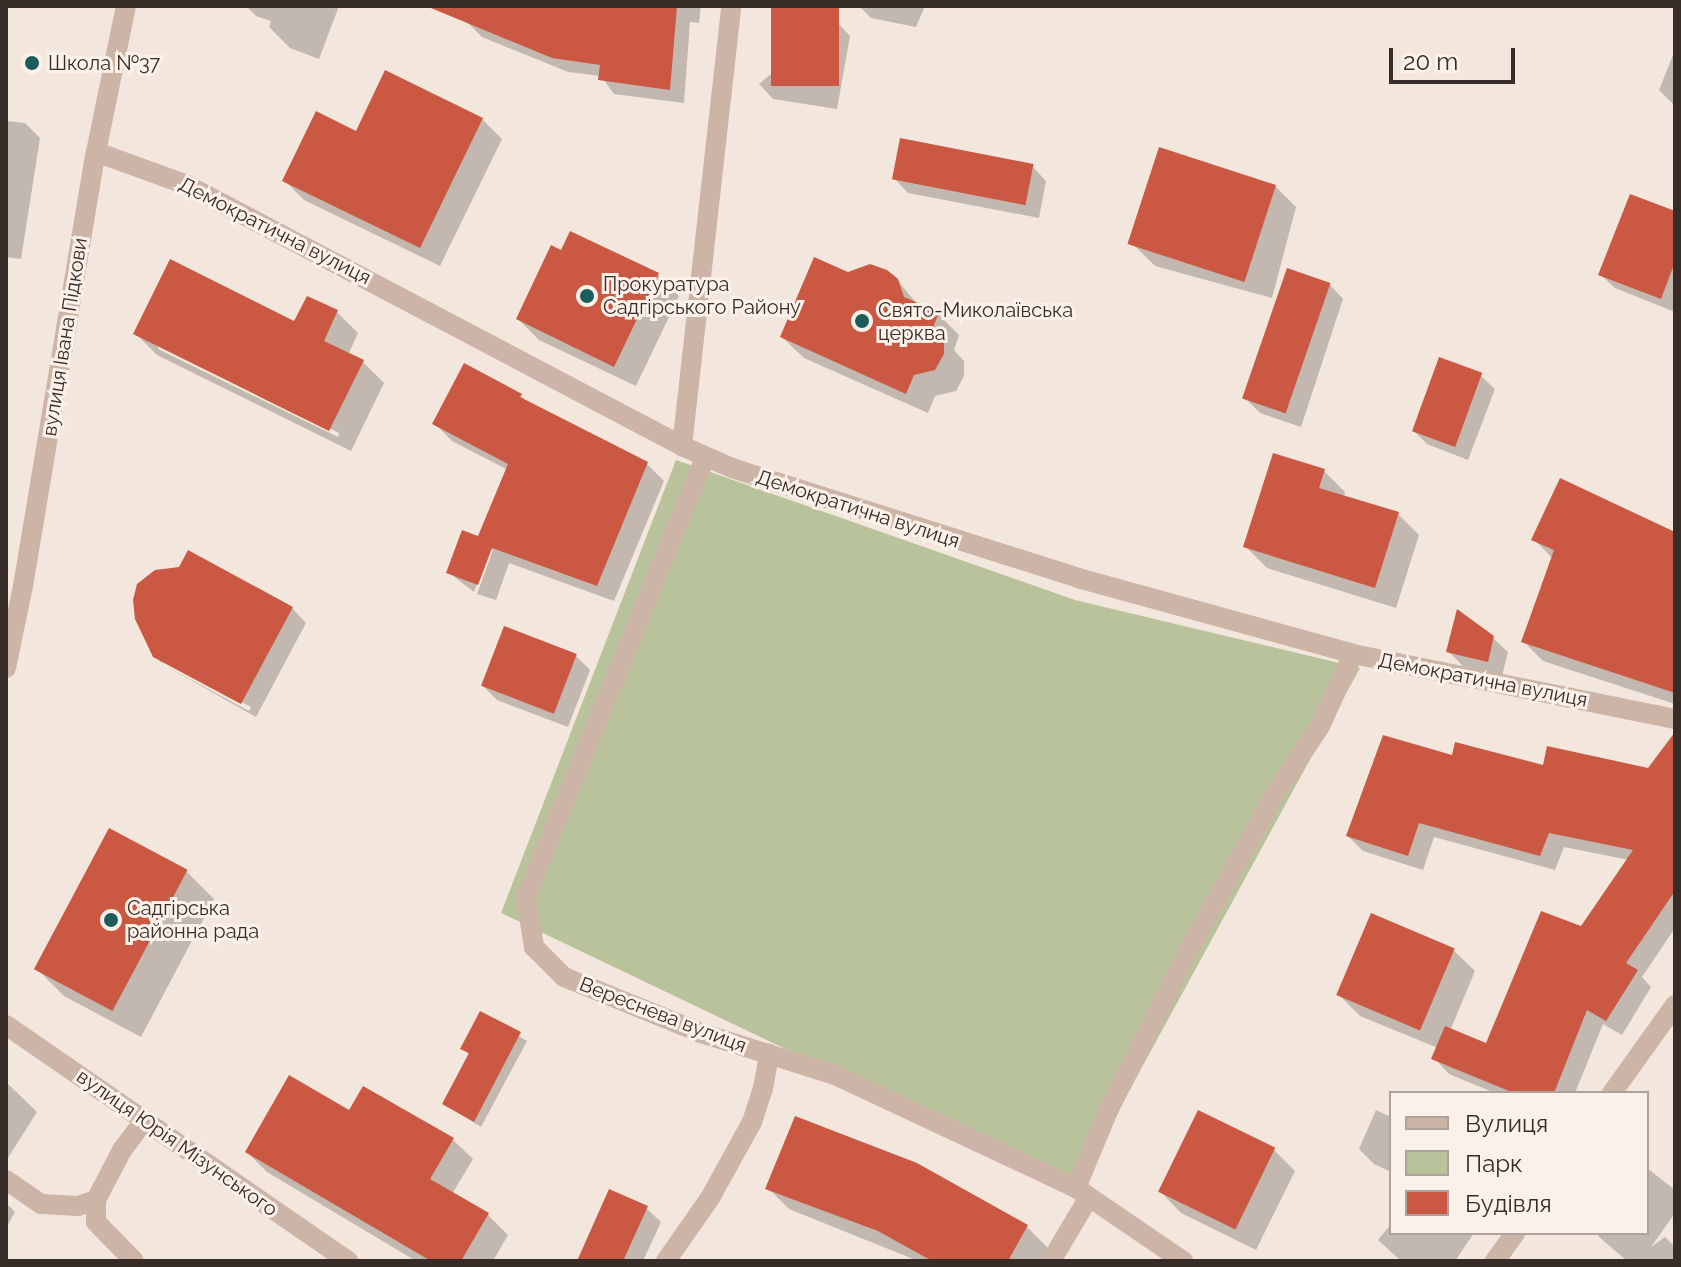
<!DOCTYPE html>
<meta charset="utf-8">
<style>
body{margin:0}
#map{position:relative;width:1681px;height:1267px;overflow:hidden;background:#f3e6dc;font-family:Raleway,sans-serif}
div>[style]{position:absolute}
.green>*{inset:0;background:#b9c39b}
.shadow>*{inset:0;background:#0003}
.building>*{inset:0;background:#cb5842;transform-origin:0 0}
.minor>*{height:20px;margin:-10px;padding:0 10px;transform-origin:10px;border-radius:10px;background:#ccb5a7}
.dots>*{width:22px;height:22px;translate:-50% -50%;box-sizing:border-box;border:4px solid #fbf1e9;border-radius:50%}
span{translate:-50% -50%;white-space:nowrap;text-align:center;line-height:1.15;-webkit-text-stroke:6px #fbf1e9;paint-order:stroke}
.poi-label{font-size:20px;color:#382c28}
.left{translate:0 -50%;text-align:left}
.street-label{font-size:20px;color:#382c28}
.frame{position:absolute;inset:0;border:8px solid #382c28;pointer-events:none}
.legend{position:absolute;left:1389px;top:1091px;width:260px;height:144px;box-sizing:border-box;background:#fbf1e9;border:2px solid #ada29c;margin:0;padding:10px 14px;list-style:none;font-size:24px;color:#382c28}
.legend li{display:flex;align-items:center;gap:16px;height:40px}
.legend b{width:40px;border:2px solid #ada29c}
.scale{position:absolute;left:1389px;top:48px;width:126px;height:36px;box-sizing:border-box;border:4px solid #382c28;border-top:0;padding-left:10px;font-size:24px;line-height:28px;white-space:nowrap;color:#382c28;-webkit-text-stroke:6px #fbf1e9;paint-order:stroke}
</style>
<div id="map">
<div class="green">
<div style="clip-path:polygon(676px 460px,1075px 600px,1360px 668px,1076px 1188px,501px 913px)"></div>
</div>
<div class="shadow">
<div style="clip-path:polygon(246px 6px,339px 6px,319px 59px,290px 48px,269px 27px,271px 21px,256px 16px)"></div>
<div style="clip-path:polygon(474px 6px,701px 6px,699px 23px,690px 22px,684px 103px,614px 94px,601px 76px,568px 72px,482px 37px,468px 23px)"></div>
<div style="clip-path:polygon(859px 6px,925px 6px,916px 27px,871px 18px)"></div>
<div style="clip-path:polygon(836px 21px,850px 36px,837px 109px,773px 99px,759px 84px)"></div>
<div style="clip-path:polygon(1675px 50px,1675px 106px,1659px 90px)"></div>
<div style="clip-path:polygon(482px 119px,502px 139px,440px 266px,304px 200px,284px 180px,357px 134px)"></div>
<div style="clip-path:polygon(6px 121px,25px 123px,40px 138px,21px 259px,6px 257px)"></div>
<div style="clip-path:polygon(1032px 166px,1046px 181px,1039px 218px,908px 193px,894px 178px)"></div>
<div style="clip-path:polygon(1275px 186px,1296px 207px,1272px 298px,1155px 266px,1134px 245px)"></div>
<div style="clip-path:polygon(1675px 213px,1675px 312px,1615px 288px,1600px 274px)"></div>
<div style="clip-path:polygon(848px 274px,893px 275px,918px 305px,938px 314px,959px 335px,954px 350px,964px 361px,964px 376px,956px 391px,935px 396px,928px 413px,804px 358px,782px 337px)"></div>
<div style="clip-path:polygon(658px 275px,679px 296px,636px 386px,539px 340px,518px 319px)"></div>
<div style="clip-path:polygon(1329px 284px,1343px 299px,1301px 427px,1260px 413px,1246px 399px)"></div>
<div style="clip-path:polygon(evenodd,308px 298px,337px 312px,358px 333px,348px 355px,363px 362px,384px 383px,351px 451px,157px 355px,136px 334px,295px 323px,308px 298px,158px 344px,339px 433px,338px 437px,158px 349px,158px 344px)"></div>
<div style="clip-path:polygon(1480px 375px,1495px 389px,1468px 460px,1427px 444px,1413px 430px)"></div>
<div style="clip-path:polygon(520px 395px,530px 405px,647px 464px,664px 481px,614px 601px,509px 563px,496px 600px,477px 594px,493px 550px,489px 550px,474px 592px,448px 572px,480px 538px,508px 470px,452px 441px,435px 424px)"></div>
<div style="clip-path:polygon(1324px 471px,1345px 492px,1344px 497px,1398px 514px,1419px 535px,1396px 608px,1267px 568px,1246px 547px)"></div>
<div style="clip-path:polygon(1675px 526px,1675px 704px,1543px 661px,1523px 641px,1553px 559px,1534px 539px,1673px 533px)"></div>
<div style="clip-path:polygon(156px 572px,292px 608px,306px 623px,256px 717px,164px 665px,249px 711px,251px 707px,162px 660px,162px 663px,155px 656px,135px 600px,146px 577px)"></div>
<div style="clip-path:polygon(1493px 638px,1508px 652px,1502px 676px,1463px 666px,1449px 652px)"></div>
<div style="clip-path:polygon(576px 656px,590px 670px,568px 727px,497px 700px,483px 686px)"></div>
<div style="clip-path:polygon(1453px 758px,1545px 767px,1649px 770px,1675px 766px,1675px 928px,1642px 977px,1651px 987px,1622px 1035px,1603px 1024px,1575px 1093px,1495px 1093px,1449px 1074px,1434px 1058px,1438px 1048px,1360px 1016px,1339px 995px,1453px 950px,1475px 971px,1450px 1031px,1487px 1046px,1582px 929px,1629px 860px,1564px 847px,1555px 870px,1434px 837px,1423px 870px,1363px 851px,1348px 836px)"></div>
<div style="clip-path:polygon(187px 872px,214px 899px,141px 1037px,64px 996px,37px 969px)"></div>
<div style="clip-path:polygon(481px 1014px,527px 1041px,481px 1127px,444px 1104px,470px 1056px,463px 1048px)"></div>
<div style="clip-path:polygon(6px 1082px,37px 1112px,6px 1161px)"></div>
<div style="clip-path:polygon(1376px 1110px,1391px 1117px,1391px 1172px,1374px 1164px,1359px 1149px)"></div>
<div style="clip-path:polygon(350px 1113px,452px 1139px,473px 1159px,452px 1194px,488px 1215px,508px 1235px,493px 1261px,416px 1261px,267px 1172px,247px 1152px)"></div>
<div style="clip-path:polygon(1274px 1150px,1295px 1171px,1256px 1250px,1181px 1213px,1160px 1191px)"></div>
<div style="clip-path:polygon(1647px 1168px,1675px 1190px,1675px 1213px,1651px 1247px,1665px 1237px,1675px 1247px,1675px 1261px,1627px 1261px,1598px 1236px,1600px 1233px,1647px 1233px)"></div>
<div style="clip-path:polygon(768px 1188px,1027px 1227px,1048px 1248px,1041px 1261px,918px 1261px,789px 1209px)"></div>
<div style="clip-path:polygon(6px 1203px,15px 1212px,6px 1228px)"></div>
<div style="clip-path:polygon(646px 1208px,661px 1222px,643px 1261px,579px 1261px)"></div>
<div style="clip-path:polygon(1391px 1224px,1391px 1233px,1474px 1233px,1455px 1261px,1401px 1261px,1378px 1240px)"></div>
</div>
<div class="building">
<div style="clip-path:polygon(426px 6px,677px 6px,670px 90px,598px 80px,600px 65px,552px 58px)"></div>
<div style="left:771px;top:6px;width:68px;height:80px"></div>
<div style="clip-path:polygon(385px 70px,483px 118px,420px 248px,282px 181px,316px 111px,356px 131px)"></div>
<div style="left:900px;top:138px;width:136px;height:42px;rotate:11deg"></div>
<div style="left:1159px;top:147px;width:123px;height:102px;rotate:18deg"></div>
<div style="clip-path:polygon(1630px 194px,1675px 211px,1675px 262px,1661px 299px,1598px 275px)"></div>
<div style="clip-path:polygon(570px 231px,659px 273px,614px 367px,516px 319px,551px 245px,561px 250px)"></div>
<div style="clip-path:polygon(814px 257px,848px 272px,870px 264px,887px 270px,898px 279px,904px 297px,939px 312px,933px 328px,944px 337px,944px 354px,935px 370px,914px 375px,906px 394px,780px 337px)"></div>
<div style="clip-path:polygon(170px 259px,294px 321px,307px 296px,338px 310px,324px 341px,364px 360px,329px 431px,133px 334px)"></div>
<div style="left:1287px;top:268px;width:46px;height:138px;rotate:19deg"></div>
<div style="left:1439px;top:357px;width:46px;height:79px;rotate:20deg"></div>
<div style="clip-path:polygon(464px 363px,522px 394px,520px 397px,648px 462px,597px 586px,492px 548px,478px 585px,446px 573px,462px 530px,478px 536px,508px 464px,432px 424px)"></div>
<div style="clip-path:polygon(1273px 453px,1325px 469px,1319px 488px,1399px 512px,1375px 588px,1243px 547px)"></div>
<div style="clip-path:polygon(1560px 478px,1675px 532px,1675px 693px,1521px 642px,1554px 550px,1531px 540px)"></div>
<div style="clip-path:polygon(188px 550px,293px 607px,241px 704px,153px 657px,135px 619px,133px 600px,137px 584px,155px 570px,179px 567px)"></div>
<div style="clip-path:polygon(1457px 609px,1494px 636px,1488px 662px,1446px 652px)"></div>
<div style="left:504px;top:626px;width:78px;height:64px;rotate:21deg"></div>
<div style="clip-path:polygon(1675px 732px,1675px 891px,1626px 963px,1638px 970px,1606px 1021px,1587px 1010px,1554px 1093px,1514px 1093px,1431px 1059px,1445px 1026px,1486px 1043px,1541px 911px,1581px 926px,1633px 850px,1549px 833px,1540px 856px,1419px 823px,1408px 856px,1346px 836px,1383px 735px,1452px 755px,1455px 742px,1543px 765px,1547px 746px,1648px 768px)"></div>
<div style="left:109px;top:828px;width:89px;height:160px;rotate:28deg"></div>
<div style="left:1371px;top:913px;width:91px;height:89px;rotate:23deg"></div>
<div style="clip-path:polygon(480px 1011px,521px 1032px,474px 1122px,442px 1104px,469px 1053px,460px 1049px)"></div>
<div style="clip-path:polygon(289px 1075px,349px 1110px,363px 1086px,454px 1138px,430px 1179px,489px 1213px,461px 1261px,431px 1261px,245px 1152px)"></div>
<div style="left:1198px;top:1110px;width:86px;height:91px;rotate:26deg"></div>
<div style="clip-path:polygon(795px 1116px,917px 1163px,1028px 1225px,1008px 1261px,932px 1261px,878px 1231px,765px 1189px)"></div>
<div style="clip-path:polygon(609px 1189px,648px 1206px,623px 1261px,577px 1261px)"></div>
</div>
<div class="minor">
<div style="left:96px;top:152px;width:97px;rotate:19.9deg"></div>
<div style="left:187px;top:185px;width:560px;rotate:27.8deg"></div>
<div style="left:682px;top:446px;width:55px;rotate:23.7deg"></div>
<div style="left:732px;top:468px;width:363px;rotate:17.6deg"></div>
<div style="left:1078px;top:578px;width:285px;rotate:15.4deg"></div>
<div style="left:1353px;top:654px;width:328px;rotate:11.4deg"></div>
<div style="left:682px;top:446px;width:443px;rotate:-83.6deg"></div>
<div style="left:705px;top:458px;width:474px;rotate:112.2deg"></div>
<div style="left:526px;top:897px;width:51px;rotate:80.9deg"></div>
<div style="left:534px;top:947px;width:42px;rotate:45deg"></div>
<div style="left:564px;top:977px;width:148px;rotate:22.2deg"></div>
<div style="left:701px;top:1033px;width:140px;rotate:17.4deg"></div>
<div style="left:835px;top:1075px;width:266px;rotate:25.1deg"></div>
<div style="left:1076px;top:1188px;width:130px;rotate:34.3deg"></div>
<div style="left:6px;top:668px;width:84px;rotate:-78.3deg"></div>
<div style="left:23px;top:586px;width:440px;rotate:-80.5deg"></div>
<div style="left:96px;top:152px;width:149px;rotate:-78.4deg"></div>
<div style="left:6px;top:1025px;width:416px;rotate:34.6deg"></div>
<div style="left:1612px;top:1093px;width:108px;rotate:-54.4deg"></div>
<div style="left:6px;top:1180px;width:42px;rotate:34.4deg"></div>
<div style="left:41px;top:1204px;width:37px;rotate:3deg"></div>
<div style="left:78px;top:1206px;width:19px;rotate:-18deg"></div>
<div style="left:1076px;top:1188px;width:81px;rotate:-67.5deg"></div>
<div style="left:1107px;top:1113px;width:189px;rotate:-63.3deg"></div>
<div style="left:1192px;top:944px;width:171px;rotate:-61deg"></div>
<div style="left:1275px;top:794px;width:82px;rotate:-56.5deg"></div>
<div style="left:1320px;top:726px;width:79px;rotate:-65.4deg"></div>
<div style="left:134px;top:1261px;width:54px;rotate:-134.3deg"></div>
<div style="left:96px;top:1222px;width:22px;rotate:-90deg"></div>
<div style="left:96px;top:1200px;width:56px;rotate:-62.5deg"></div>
<div style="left:122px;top:1150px;width:36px;rotate:-53deg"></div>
<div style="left:666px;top:1261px;width:77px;rotate:-55.1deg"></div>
<div style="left:710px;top:1198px;width:87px;rotate:-61.1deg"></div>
<div style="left:752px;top:1122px;width:35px;rotate:-72deg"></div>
<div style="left:763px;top:1089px;width:36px;rotate:-80deg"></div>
<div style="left:1051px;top:1261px;width:74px;rotate:-59.3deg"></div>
<div style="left:1495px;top:1261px;width:34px;rotate:-54deg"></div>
</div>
<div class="dots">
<div style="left:32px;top:63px;background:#1c5c5b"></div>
<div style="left:587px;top:296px;background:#1c5c5b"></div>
<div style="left:862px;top:321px;background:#1c5c5b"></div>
<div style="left:111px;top:920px;background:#1c5c5b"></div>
</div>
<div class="poi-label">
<span class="left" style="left:48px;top:63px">Школа №37</span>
<span class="left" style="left:603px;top:296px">Прокуратура<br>Садгірського Району</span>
<span class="left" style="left:878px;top:322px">Свято-Миколаївська<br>церква</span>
<span class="left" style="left:127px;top:920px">Садгірська<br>районна рада</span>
</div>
<div class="street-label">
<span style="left:275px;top:231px;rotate:27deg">Демократична вулиця</span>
<span style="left:65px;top:337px;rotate:-81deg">вулиця Івана Підкови</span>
<span style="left:858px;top:509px;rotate:18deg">Демократична вулиця</span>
<span style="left:1483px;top:680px;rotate:11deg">Демократична вулиця</span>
<span style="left:663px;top:1015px;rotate:21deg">Вереснева вулиця</span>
<span style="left:177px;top:1143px;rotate:35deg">вулиця Юрія Мізунського</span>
</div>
<div class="frame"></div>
<ul class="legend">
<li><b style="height:10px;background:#ccb5a7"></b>Вулиця</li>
<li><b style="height:22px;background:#b9c39b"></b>Парк</li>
<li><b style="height:22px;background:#cb5842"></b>Будівля</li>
</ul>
<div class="scale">20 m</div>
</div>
